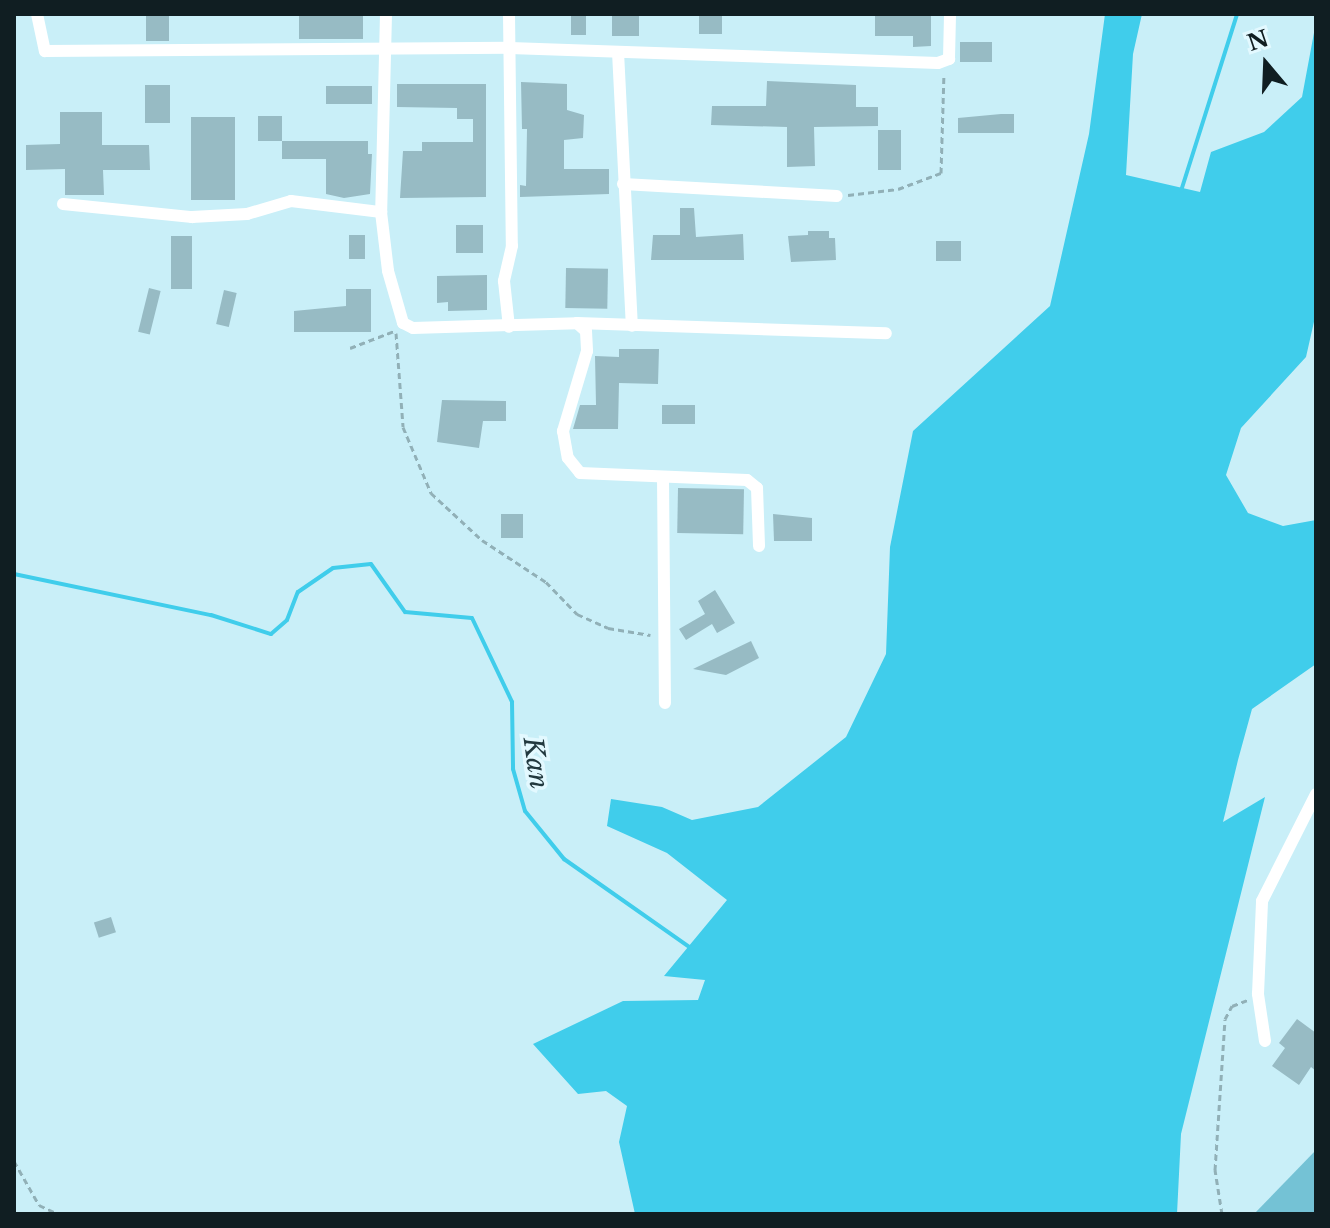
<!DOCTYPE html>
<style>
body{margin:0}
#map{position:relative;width:1330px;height:1228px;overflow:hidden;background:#c9eff8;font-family:"Libre Baskerville",serif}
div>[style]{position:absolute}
.green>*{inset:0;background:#74c2d5}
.water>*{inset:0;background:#40cdeb}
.stream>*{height:4px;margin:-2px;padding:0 2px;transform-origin:2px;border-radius:2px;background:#40cdeb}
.building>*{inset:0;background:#97bbc4;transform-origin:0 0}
.path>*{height:3px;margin-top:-1.5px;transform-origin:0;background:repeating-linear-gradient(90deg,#91b0b7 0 6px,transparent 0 10px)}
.minor>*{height:12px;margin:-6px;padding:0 6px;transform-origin:6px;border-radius:6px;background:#fff}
span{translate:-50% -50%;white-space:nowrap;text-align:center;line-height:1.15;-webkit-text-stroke:7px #e3f9ff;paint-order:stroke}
.water-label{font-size:26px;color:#22393f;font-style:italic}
.frame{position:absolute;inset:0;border:16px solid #101e22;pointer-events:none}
.north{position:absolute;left:1226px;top:24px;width:80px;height:80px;-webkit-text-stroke:6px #e3f9ff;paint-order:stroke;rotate:341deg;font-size:22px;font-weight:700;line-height:32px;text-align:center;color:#101e22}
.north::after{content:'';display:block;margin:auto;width:28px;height:36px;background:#101e22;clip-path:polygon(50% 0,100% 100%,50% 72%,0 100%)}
</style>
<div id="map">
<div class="green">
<div style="clip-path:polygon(1316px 1150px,1316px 1214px,1254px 1214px)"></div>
</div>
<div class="water">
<div style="clip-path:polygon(1105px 14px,1142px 14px,1133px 54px,1126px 175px,1200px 192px,1211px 152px,1264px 132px,1302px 97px,1316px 22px,1316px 313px,1306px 357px,1241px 428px,1226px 475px,1248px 513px,1283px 526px,1316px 520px,1316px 664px,1252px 709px,1238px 760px,1223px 822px,1265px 797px,1181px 1134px,1177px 1214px,635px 1214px,619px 1142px,627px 1106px,606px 1091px,578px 1094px,533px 1044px,623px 1001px,698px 1000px,705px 980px,664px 976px,727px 900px,667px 853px,607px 826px,611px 799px,662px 807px,692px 820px,758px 807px,846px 737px,886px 654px,890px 547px,913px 431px,1050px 306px,1089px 134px)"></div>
</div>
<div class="stream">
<div style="left:1181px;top:191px;width:186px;rotate:-72.4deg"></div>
<div style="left:14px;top:574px;width:201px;rotate:11.8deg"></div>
<div style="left:211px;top:615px;width:63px;rotate:17.6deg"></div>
<div style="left:271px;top:634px;width:21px;rotate:-41deg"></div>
<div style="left:287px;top:620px;width:30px;rotate:-69deg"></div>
<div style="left:298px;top:592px;width:42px;rotate:-34.4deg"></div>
<div style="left:333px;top:568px;width:38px;rotate:-6deg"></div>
<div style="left:371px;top:564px;width:59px;rotate:54.7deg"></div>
<div style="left:405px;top:612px;width:67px;rotate:5.1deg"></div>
<div style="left:472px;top:618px;width:93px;rotate:64.5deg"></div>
<div style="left:512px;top:702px;width:67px;rotate:89.1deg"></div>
<div style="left:513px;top:769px;width:44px;rotate:74.1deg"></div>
<div style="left:525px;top:811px;width:62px;rotate:50.9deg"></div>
<div style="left:564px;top:859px;width:156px;rotate:35.1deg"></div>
</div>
<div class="building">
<div style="left:146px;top:14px;width:23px;height:27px"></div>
<div style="left:299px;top:14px;width:64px;height:25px"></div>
<div style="left:571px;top:14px;width:15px;height:21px"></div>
<div style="left:612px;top:14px;width:27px;height:22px"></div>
<div style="left:699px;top:14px;width:23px;height:20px"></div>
<div style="clip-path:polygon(875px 14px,931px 14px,931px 46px,913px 47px,913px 36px,875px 36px)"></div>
<div style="left:960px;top:42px;width:32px;height:20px"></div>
<div style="clip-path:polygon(767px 81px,856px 85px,856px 107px,878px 107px,878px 126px,814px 127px,815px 166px,787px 167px,787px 127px,711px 125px,712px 106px,766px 106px)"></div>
<div style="clip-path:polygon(521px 82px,567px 84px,567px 110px,584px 115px,583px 138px,564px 140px,564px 169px,609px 169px,609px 194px,520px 197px,520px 185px,526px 186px,527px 129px,522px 129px)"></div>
<div style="clip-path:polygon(397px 84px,486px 84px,486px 197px,400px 198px,403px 151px,422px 151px,422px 142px,473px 142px,473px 119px,457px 119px,457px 108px,397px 107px)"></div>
<div style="left:170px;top:85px;width:38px;height:25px;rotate:90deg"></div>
<div style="left:326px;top:86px;width:46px;height:18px"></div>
<div style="clip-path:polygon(60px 112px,102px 112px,102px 145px,149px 145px,150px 170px,103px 170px,104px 195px,65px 195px,65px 169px,26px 170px,26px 145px,60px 144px)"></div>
<div style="clip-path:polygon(1001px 114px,1014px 114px,1014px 133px,958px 133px,958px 118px)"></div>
<div style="left:258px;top:116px;width:24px;height:25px"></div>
<div style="left:235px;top:117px;width:83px;height:44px;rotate:90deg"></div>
<div style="left:878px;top:130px;width:23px;height:40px"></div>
<div style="clip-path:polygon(282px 141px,368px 141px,368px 154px,372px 154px,370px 194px,344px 198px,326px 194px,326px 159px,282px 159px)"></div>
<div style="clip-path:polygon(680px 208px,694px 208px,696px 237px,743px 234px,744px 260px,651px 260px,653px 235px,680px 235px)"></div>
<div style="left:456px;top:225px;width:27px;height:28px"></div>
<div style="clip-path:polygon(808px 231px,829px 231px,829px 238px,835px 238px,836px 260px,791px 262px,788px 236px,808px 235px)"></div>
<div style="left:349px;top:235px;width:16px;height:24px"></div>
<div style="left:171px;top:236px;width:21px;height:53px"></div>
<div style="left:936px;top:241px;width:25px;height:20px"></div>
<div style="left:566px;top:268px;width:42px;height:40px;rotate:1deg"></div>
<div style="clip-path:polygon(487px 275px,487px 310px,448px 311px,448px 302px,437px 303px,437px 276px)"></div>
<div style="left:149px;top:288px;width:12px;height:45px;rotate:14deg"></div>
<div style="clip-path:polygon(346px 289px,371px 289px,371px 332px,294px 332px,294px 311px,346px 306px)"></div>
<div style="left:224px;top:290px;width:13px;height:35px;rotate:13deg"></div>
<div style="clip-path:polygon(619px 349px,659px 349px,658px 384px,619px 383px,618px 429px,573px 429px,580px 405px,596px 405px,595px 356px,619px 357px)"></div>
<div style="clip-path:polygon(442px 400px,506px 401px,506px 421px,483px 421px,479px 448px,437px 442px)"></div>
<div style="left:662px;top:405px;width:33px;height:19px"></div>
<div style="left:678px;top:488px;width:66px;height:45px;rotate:1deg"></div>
<div style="left:501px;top:514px;width:22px;height:24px"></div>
<div style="clip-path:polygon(773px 514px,812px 518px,812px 541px,774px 541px)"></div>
<div style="clip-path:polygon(715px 590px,735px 623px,717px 633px,712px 624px,686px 640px,679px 629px,705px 614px,698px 601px)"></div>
<div style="clip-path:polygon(751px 641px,759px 658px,726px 675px,693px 669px)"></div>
<div style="left:111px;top:917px;width:16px;height:18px;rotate:72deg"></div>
<div style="clip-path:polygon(1297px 1019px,1316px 1033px,1316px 1071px,1311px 1067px,1299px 1085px,1272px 1066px,1285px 1048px,1279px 1043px)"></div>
</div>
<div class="path">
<div style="left:848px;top:195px;width:50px;rotate:-6.8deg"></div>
<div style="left:898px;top:189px;width:46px;rotate:-20.4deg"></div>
<div style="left:941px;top:173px;width:99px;rotate:-88.3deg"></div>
<div style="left:396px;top:333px;width:94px;rotate:85.7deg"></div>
<div style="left:403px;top:427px;width:72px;rotate:67deg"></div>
<div style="left:431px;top:493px;width:69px;rotate:42.7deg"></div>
<div style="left:482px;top:540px;width:77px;rotate:33.3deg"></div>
<div style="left:546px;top:582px;width:45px;rotate:45.9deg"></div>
<div style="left:577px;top:614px;width:34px;rotate:24deg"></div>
<div style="left:608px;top:628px;width:43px;rotate:9.5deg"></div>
<div style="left:350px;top:348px;width:47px;rotate:-21.1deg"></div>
<div style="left:14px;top:1161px;width:51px;rotate:60.4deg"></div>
<div style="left:39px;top:1205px;width:21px;rotate:25deg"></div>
<div style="left:1222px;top:1214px;width:45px;rotate:-99deg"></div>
<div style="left:1215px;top:1170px;width:151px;rotate:-86.2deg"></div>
<div style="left:1225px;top:1019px;width:15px;rotate:-62deg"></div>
<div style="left:1232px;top:1006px;width:17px;rotate:-21deg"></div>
</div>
<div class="minor">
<div style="left:37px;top:14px;width:38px;rotate:78deg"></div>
<div style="left:45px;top:51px;width:465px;rotate:-0.4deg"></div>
<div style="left:510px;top:48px;width:428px;rotate:2deg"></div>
<div style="left:938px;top:63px;width:12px;rotate:-20deg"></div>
<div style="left:949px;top:59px;width:45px;rotate:-88.7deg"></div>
<div style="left:386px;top:14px;width:198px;rotate:91.4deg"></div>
<div style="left:381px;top:212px;width:59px;rotate:83.2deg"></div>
<div style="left:388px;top:271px;width:54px;rotate:73.9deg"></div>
<div style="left:403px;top:323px;width:11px;rotate:27deg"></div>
<div style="left:413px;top:328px;width:164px;rotate:-1.7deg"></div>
<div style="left:577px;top:323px;width:309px;rotate:1.9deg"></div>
<div style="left:509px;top:14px;width:232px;rotate:89.3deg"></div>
<div style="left:512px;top:246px;width:36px;rotate:103deg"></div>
<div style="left:504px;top:281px;width:46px;rotate:83.8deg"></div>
<div style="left:618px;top:52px;width:274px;rotate:87.1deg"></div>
<div style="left:623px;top:184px;width:214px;rotate:3.2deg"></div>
<div style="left:63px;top:204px;width:130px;rotate:5.8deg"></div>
<div style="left:192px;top:217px;width:55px;rotate:-3.1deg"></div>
<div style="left:247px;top:214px;width:46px;rotate:-16.5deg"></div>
<div style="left:291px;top:201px;width:91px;rotate:7deg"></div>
<div style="left:577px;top:323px;width:12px;rotate:42deg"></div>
<div style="left:586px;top:331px;width:20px;rotate:87deg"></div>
<div style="left:587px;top:351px;width:84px;rotate:106.7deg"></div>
<div style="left:563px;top:431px;width:27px;rotate:80deg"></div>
<div style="left:568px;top:458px;width:19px;rotate:51deg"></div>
<div style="left:580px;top:473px;width:167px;rotate:2.4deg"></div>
<div style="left:747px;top:480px;width:13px;rotate:39deg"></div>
<div style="left:757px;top:488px;width:58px;rotate:88deg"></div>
<div style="left:663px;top:477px;width:226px;rotate:89.5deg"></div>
<div style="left:1265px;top:1041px;width:48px;rotate:-98.5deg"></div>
<div style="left:1258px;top:994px;width:93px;rotate:-87.5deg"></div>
<div style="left:1262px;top:901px;width:120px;rotate:-63.2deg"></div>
</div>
<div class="water-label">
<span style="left:535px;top:763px;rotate:82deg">Kan</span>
</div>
<div class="frame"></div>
<div class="north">N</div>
</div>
